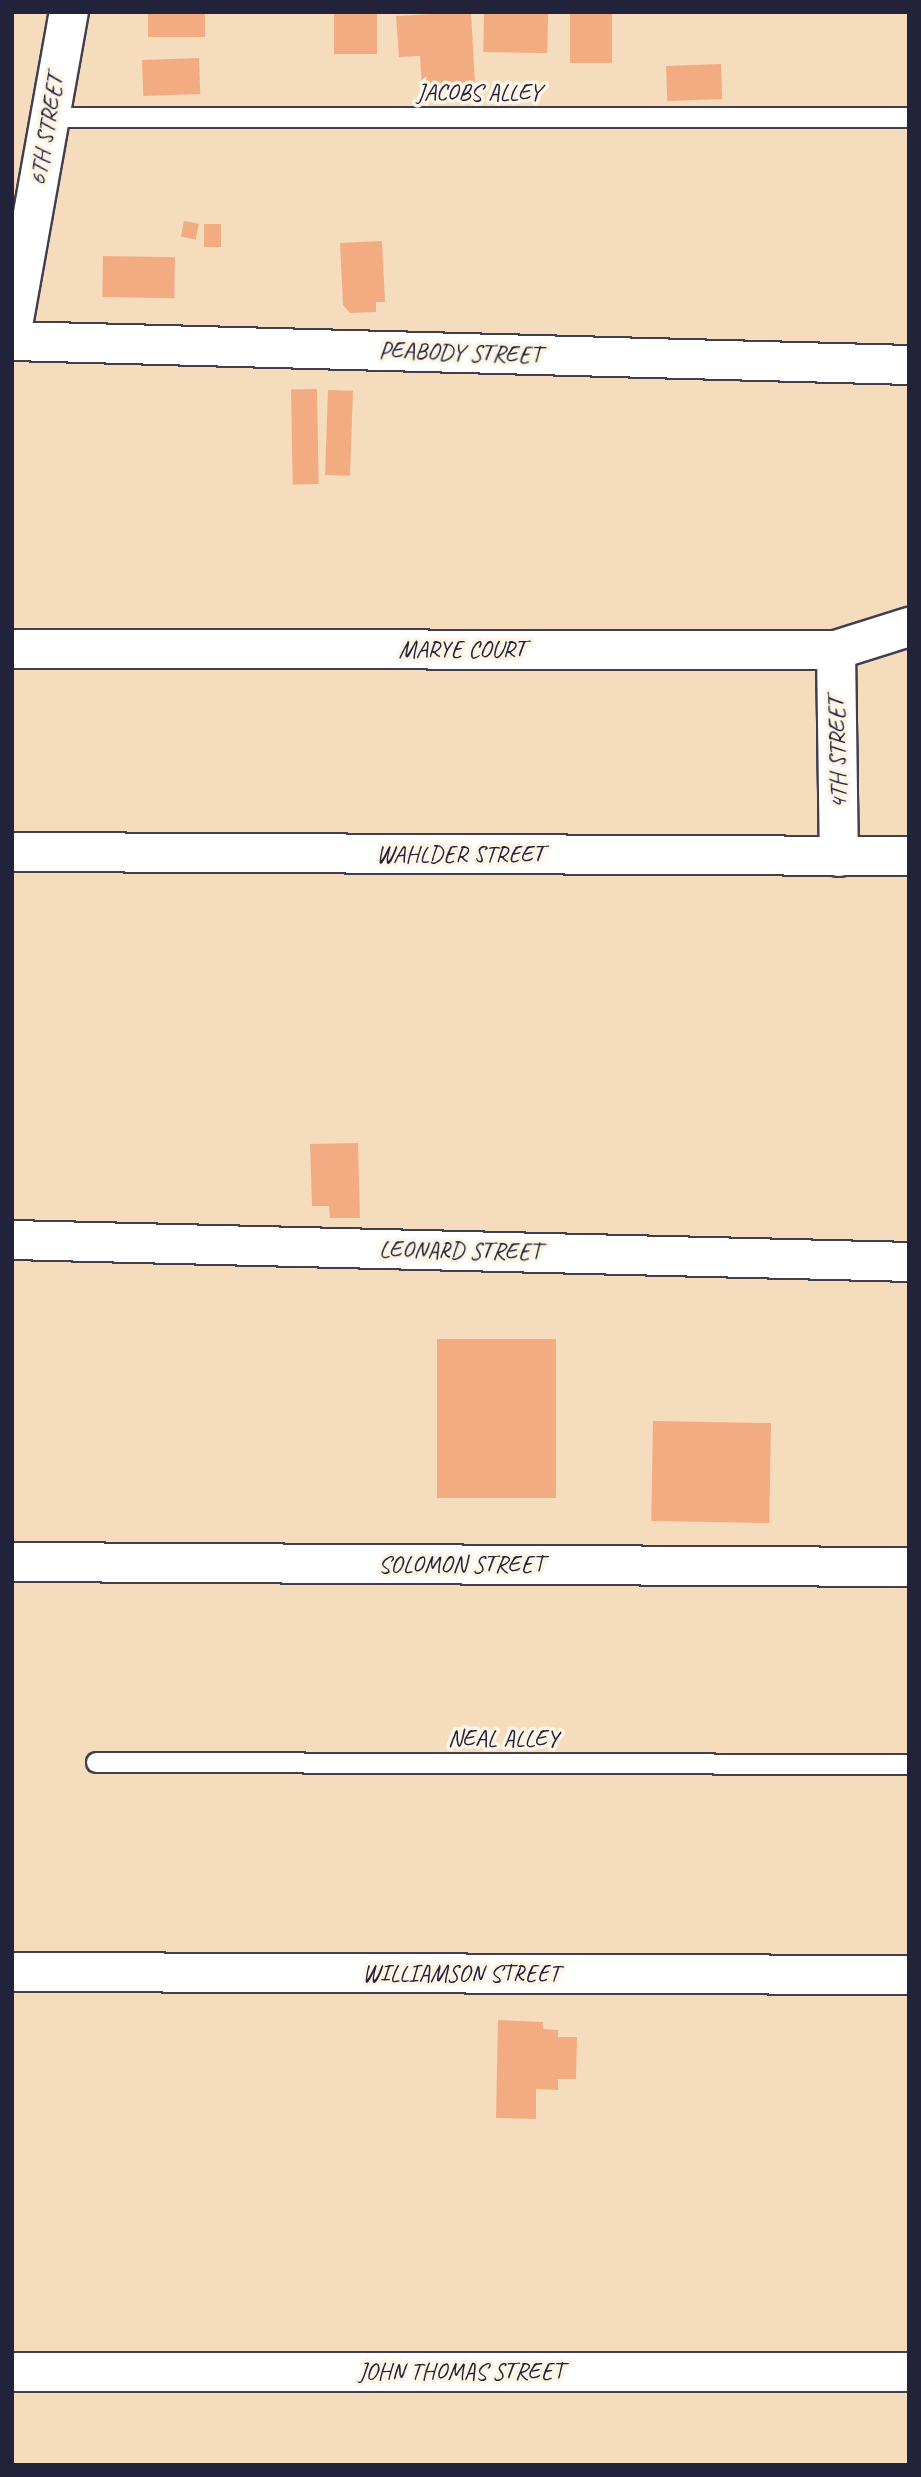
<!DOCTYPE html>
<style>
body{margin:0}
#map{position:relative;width:921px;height:2477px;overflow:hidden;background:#f4dcbd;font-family:Caveat,sans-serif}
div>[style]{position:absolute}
.building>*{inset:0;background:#f3ac82;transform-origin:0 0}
.roads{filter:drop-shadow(2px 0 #423e4e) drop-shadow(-2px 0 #423e4e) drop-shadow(0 2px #423e4e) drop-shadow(0 -2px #423e4e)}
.lane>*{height:19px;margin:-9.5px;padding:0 9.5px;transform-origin:9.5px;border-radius:9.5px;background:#fff}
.street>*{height:38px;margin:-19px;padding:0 19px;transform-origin:19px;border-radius:19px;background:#fff}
span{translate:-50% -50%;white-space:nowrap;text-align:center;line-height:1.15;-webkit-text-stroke:7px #fcf5e5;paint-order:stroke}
.street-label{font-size:24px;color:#22223b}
.frame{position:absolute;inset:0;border:14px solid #22223b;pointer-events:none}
</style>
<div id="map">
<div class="building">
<div style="left:148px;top:12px;width:57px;height:25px"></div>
<div style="left:334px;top:12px;width:43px;height:42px"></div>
<div style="clip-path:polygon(471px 12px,475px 84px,422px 87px,420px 56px,399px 57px,396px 16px)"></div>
<div style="left:484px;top:12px;width:64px;height:40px;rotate:1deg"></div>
<div style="left:570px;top:12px;width:42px;height:51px"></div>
<div style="left:199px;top:58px;width:36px;height:57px;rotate:88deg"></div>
<div style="left:721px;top:64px;width:35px;height:55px;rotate:88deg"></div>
<div style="left:184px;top:221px;width:15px;height:16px;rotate:11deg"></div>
<div style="left:204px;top:224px;width:17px;height:23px"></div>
<div style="clip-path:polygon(382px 241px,385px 302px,376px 302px,376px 312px,350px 313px,343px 305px,340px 243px)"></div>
<div style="left:103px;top:256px;width:72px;height:41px;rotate:1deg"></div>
<div style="left:317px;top:389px;width:95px;height:26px;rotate:89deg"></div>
<div style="left:328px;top:390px;width:25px;height:85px;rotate:2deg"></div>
<div style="clip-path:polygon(358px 1143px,360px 1218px,330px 1218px,329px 1206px,312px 1206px,310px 1144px)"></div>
<div style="left:437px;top:1339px;width:119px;height:159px"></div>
<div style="left:653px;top:1421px;width:118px;height:100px;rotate:1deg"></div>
<div style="clip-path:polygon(498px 2020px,543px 2022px,543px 2029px,558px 2030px,558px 2037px,577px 2037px,576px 2079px,558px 2079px,558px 2090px,536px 2089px,536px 2119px,496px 2118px)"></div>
</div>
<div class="roads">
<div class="lane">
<div style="left:49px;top:117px;width:860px"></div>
<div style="left:96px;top:1762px;width:813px;rotate:0.14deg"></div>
</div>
<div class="street">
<div style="left:12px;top:331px;width:324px;rotate:-79.9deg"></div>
<div style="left:12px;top:341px;width:897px;rotate:1.53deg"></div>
<div style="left:12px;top:649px;width:824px;rotate:0.07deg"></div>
<div style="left:836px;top:650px;width:77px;rotate:-17.5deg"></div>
<div style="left:836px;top:650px;width:207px;rotate:89.2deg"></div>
<div style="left:12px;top:852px;width:897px;rotate:0.26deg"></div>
<div style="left:12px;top:1240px;width:897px;rotate:1.4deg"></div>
<div style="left:12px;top:1562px;width:897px;rotate:0.32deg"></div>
<div style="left:12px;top:1972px;width:897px;rotate:0.19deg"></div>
<div style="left:12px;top:2372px;width:897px"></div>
</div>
</div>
<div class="street-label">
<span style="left:479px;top:93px">JACOBS ALLEY</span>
<span style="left:47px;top:130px;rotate:-80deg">6TH STREET</span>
<span style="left:460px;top:353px;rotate:2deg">PEABODY STREET</span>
<span style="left:462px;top:650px">MARYE COURT</span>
<span style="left:838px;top:753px;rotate:-91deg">4TH STREET</span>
<span style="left:460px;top:855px">WAHLDER STREET</span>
<span style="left:460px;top:1251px;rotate:1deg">LEONARD STREET</span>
<span style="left:461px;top:1565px">SOLOMON STREET</span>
<span style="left:503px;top:1739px">NEAL ALLEY</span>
<span style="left:461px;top:1974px">WILLIAMSON STREET</span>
<span style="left:461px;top:2372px">JOHN THOMAS STREET</span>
</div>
<div class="frame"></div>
</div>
